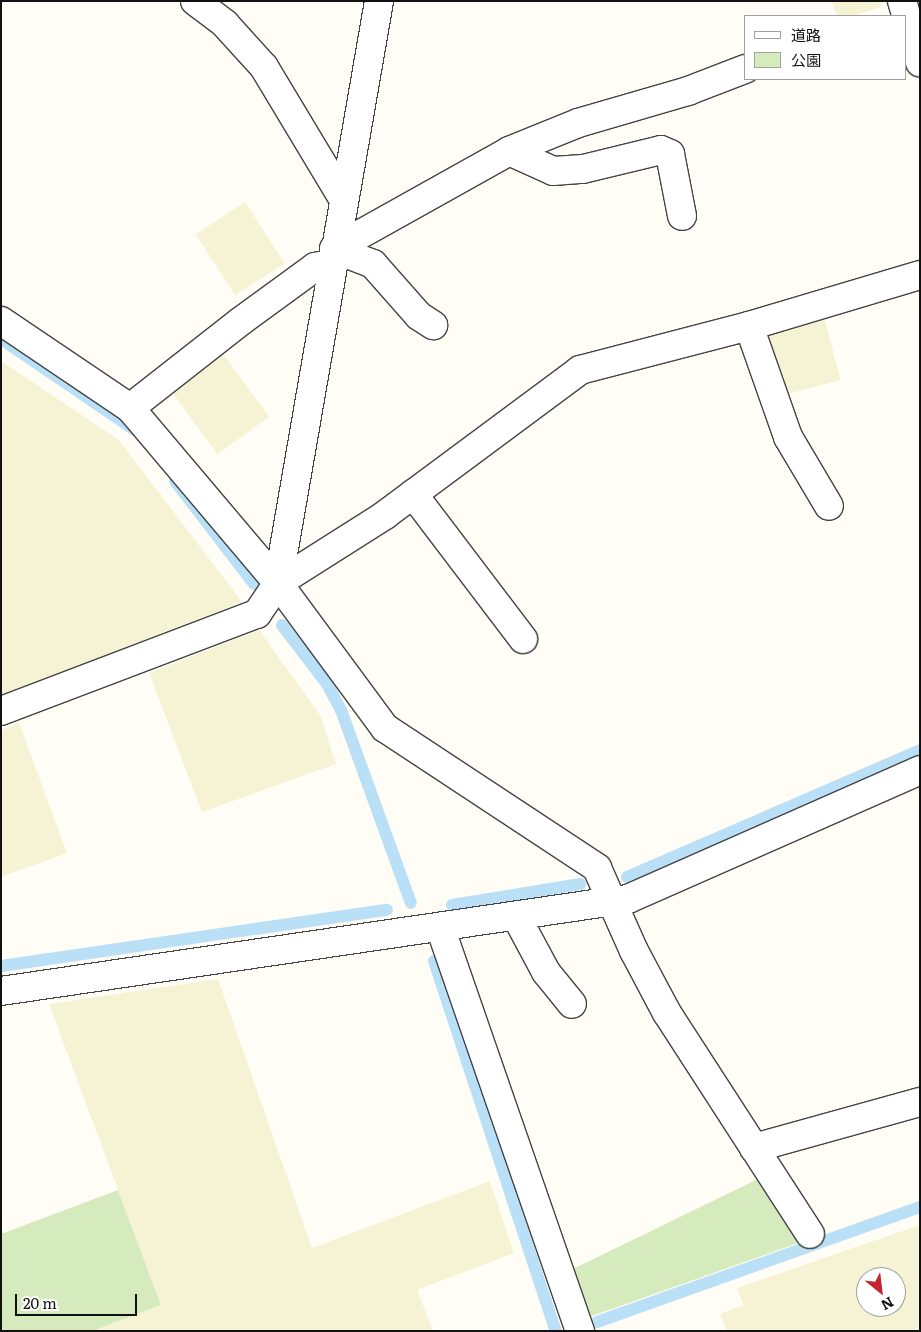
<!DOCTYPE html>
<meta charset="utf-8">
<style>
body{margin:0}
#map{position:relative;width:921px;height:1332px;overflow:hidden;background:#fffdf5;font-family:Literata,"Noto Sans JP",serif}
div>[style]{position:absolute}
.farmland>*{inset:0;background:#f6f3d4;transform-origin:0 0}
.green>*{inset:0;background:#d5ebbd}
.stream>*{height:12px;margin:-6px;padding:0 6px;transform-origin:6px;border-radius:6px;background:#b9e0f7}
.roads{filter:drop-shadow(1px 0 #444) drop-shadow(-1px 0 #444) drop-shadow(0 1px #444) drop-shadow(0 -1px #444)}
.minor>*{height:28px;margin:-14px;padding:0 14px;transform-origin:14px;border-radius:14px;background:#fff}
span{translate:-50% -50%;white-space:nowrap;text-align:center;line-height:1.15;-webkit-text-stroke:5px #fff;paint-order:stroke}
.frame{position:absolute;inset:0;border:2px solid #111;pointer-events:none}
.legend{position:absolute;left:744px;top:15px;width:162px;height:65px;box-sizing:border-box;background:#fff;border:1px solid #a0a0a0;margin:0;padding:6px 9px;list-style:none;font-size:15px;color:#111}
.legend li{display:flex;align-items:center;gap:10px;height:25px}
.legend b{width:25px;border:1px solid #a0a0a0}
.north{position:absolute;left:856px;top:1267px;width:50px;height:50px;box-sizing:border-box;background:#fff;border:1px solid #a0a0a0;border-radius:50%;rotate:151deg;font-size:14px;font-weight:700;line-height:20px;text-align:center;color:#111}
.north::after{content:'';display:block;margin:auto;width:18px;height:22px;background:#c4262e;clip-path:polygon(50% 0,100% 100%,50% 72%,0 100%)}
.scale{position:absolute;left:15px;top:1294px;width:122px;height:22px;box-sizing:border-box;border:2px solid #111;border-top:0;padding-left:6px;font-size:15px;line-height:18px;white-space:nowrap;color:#111;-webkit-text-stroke:4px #fff;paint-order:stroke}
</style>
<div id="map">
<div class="farmland">
<div style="clip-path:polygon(832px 1px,885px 1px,880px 7px,853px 16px,837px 16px)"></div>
<div style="left:245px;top:202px;width:73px;height:59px;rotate:57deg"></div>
<div style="left:823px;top:314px;width:68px;height:62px;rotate:75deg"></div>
<div style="left:222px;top:352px;width:80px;height:64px;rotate:54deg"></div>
<div style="clip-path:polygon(1px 361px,119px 440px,242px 602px,1px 696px)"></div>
<div style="clip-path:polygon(259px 630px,320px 715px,336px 764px,202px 812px,149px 673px)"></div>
<div style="clip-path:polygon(19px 723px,67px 853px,1px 877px,1px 730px)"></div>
<div style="clip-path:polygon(218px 979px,312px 1248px,490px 1181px,514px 1253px,417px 1290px,433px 1331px,92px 1331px,161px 1305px,49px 1004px)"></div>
<div style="clip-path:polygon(evenodd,920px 1225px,920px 1327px,910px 1331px,727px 1331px,720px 1314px,743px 1305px,737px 1288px,920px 1225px,866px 1277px,896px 1277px,896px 1307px,866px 1307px,866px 1277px)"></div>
</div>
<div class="green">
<div style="clip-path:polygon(760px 1178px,801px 1242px,589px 1317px,573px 1269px)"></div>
<div style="clip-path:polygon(118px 1190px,161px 1305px,92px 1331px,1px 1331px,1px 1234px)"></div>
</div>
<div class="stream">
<div style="left:1px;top:339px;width:162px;rotate:34.2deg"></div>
<div style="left:175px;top:481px;width:130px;rotate:52.5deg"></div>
<div style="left:282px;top:625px;width:74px;rotate:52.7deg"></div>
<div style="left:327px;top:684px;width:30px;rotate:62deg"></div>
<div style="left:341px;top:710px;width:205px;rotate:70.1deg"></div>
<div style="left:627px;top:877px;width:319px;rotate:-23.4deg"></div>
<div style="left:452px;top:905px;width:130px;rotate:-9.3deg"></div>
<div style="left:434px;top:961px;width:390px;rotate:71.8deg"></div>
<div style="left:1px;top:966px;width:390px;rotate:-8.3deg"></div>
<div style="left:597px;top:1322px;width:343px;rotate:-19.6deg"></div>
</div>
<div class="roads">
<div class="minor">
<div style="left:195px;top:1px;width:38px;rotate:37deg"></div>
<div style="left:225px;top:24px;width:58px;rotate:47.8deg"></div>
<div style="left:264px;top:67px;width:152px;rotate:59deg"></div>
<div style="left:902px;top:1px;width:64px;rotate:73.6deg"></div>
<div style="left:509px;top:151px;width:48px;rotate:24.4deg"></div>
<div style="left:553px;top:171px;width:30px;rotate:-4deg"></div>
<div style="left:583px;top:169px;width:80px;rotate:-13.7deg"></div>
<div style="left:661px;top:150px;width:10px;rotate:24deg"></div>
<div style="left:670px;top:154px;width:63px;rotate:79deg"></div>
<div style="left:334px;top:249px;width:201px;rotate:-29.2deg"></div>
<div style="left:509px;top:151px;width:74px;rotate:-22.1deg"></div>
<div style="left:578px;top:123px;width:115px;rotate:-16.2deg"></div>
<div style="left:688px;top:91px;width:61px;rotate:-21.1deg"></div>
<div style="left:334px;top:249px;width:42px;rotate:21deg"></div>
<div style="left:373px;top:264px;width:69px;rotate:48.5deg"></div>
<div style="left:419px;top:316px;width:17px;rotate:33deg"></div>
<div style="left:1px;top:321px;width:156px;rotate:34deg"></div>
<div style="left:130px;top:408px;width:229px;rotate:49.8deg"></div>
<div style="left:278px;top:583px;width:180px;rotate:53.6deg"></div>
<div style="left:385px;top:728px;width:254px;rotate:33.4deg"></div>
<div style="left:597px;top:868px;width:91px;rotate:66deg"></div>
<div style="left:634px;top:951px;width:70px;rotate:62deg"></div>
<div style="left:667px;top:1013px;width:263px;rotate:57.1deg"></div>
<div style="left:749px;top:326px;width:118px;rotate:70.6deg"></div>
<div style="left:788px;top:437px;width:80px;rotate:59.3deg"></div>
<div style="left:130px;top:408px;width:141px;rotate:-38.1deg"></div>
<div style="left:241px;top:321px;width:92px;rotate:-36.1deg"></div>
<div style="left:315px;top:267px;width:16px;rotate:-11deg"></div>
<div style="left:413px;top:494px;width:182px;rotate:52.8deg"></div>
<div style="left:278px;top:583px;width:591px;rotate:-80.15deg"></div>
<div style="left:1px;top:711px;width:274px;rotate:-20.8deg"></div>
<div style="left:257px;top:614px;width:37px;rotate:-56deg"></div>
<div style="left:278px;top:583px;width:127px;rotate:-32.4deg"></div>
<div style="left:385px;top:515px;width:243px;rotate:-36.6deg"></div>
<div style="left:580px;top:370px;width:175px;rotate:-14.6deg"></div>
<div style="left:749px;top:326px;width:178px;rotate:-16.6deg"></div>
<div style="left:516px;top:916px;width:64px;rotate:61.8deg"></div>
<div style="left:546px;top:972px;width:41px;rotate:50.9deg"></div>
<div style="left:440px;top:927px;width:428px;rotate:70.9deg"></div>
<div style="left:1px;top:991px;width:634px;rotate:-8.35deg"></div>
<div style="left:628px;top:899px;width:319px;rotate:-23.8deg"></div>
<div style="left:754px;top:1148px;width:172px;rotate:-15.5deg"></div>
</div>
</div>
<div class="frame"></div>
<ul class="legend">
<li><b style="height:6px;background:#fff"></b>道路</li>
<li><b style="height:14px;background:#d5ebbd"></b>公園</li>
</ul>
<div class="north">N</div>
<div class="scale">20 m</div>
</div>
